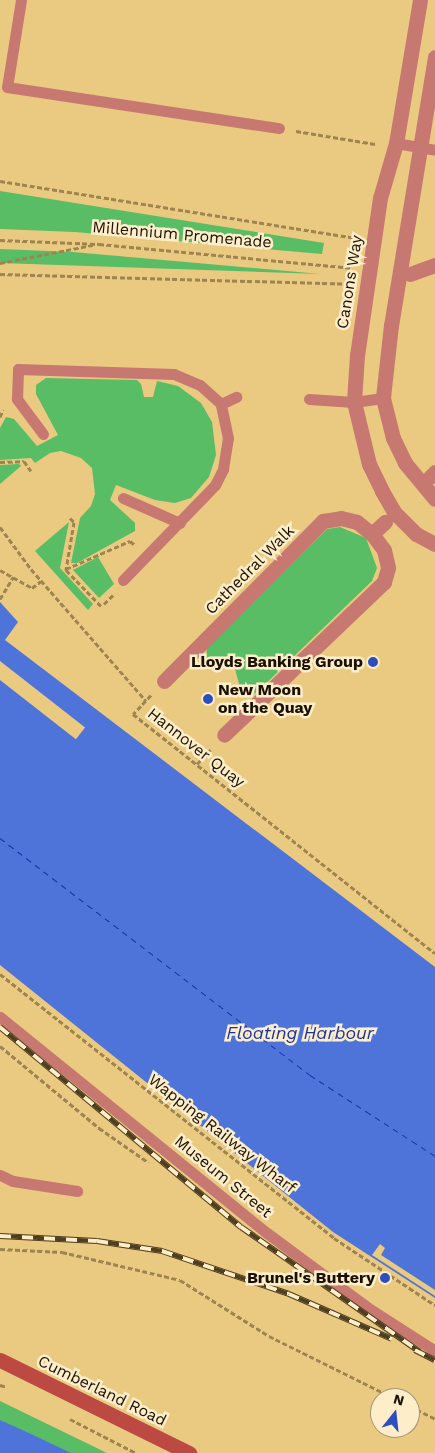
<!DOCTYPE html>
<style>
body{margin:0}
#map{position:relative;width:435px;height:1453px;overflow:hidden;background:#eac981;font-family:"Work Sans",sans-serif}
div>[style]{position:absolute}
.green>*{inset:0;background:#58bd65}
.water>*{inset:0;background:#4f74d9}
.pier>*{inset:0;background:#eac981;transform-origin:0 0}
.ferry>*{height:1px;margin-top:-0.5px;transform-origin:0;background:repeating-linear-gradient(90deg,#1833a9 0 6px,transparent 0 11px)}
.path>*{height:3px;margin-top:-1.5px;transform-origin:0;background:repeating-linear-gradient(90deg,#9d8451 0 5px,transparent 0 7.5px)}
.lane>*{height:11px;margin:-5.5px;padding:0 5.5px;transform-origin:5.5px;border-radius:5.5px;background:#c77971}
.street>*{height:15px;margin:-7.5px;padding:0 7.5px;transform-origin:7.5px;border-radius:7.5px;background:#c77971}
.secondary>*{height:15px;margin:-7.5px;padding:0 7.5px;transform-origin:7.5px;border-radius:7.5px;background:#bc4a43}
.rail>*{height:5.5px;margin-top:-2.75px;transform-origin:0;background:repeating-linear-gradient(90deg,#fdedc9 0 11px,#4e3f20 0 22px);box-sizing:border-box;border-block:1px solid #4e3f20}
.dots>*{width:14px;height:14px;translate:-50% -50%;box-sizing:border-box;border:2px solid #fdedc9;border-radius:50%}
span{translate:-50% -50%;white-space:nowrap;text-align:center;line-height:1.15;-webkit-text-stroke:5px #fdedc9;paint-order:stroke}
.street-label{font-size:16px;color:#191000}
.poi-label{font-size:16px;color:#191000;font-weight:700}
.right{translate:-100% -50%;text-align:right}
.left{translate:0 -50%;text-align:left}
.water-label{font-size:18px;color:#1833a9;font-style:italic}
.north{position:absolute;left:370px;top:1388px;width:50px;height:50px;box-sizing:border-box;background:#fdedc9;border:1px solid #a29579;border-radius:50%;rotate:16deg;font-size:14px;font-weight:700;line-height:20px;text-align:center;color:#191000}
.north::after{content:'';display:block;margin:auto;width:18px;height:22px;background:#2c4ebe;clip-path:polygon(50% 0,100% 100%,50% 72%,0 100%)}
</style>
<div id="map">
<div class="green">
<div style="clip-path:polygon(0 191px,324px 243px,322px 254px,75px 232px,0 229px)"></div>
<div style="clip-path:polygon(0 249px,73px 252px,320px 274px,0 263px)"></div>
<div style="clip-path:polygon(46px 378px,137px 380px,141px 384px,144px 397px,153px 397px,157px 381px,178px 386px,201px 403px,212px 422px,216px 455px,209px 477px,191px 498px,175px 503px,155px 500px,116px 485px,110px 500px,135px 523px,135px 531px,77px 563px,71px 563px,80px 518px,91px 506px,95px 494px,92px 468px,81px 458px,61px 451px,50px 453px,35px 463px,31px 458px,0 460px,0 428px,6px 417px,14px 419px,37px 446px,58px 435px,36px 394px,36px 385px)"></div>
<div style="clip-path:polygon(19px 464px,21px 466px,0 484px,0 465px)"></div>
<div style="clip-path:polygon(69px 522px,60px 568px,93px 604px,88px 610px,35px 551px)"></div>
<div style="clip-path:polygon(340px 527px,366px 538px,377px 568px,372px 581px,257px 692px,249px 696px,242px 695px,235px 669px,224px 661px,206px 658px,207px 647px,327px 529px)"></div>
<div style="clip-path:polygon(98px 557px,114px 584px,99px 598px,73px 570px)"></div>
<div style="clip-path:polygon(0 1401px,107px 1453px,11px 1453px,0 1448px)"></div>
</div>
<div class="water">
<div style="clip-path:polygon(0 602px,18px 622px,5px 640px,435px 967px,435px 1298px,333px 1232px,0 965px)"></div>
<div style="clip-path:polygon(0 1420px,31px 1434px,71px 1453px,0 1453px)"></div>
</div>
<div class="pier">
<div style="left:0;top:661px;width:108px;height:15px;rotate:38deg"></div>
<div style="clip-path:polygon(380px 1244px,385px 1248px,381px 1255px,435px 1290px,435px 1296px,372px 1255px)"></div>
</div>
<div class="ferry">
<div style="left:0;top:838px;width:390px;rotate:37.4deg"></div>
<div style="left:310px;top:1075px;width:149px;rotate:32.9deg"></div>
</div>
<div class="path">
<div style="left:296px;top:131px;width:80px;rotate:9.3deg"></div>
<div style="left:0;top:181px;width:359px;rotate:9.1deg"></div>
<div style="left:0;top:240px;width:99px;rotate:2.3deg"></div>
<div style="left:99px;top:244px;width:253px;rotate:5.4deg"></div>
<div style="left:0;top:263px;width:95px;rotate:-11deg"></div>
<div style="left:0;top:274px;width:350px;rotate:1.6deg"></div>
<div style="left:0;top:417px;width:8px;rotate:-67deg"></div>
<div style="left:0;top:462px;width:24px;rotate:-2deg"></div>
<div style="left:24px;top:461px;width:12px;rotate:55deg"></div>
<div style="left:70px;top:518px;width:6px;rotate:45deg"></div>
<div style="left:74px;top:522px;width:49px;rotate:99.5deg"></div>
<div style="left:66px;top:570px;width:50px;rotate:45.8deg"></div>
<div style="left:0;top:527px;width:52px;rotate:53.6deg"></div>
<div style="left:31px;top:569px;width:175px;rotate:48.9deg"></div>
<div style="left:66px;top:569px;width:70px;rotate:-23.6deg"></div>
<div style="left:130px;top:541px;width:6px;rotate:39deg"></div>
<div style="left:0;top:570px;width:37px;rotate:29deg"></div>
<div style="left:32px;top:588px;width:11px;rotate:-38deg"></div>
<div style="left:0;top:599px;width:26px;rotate:-59deg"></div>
<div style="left:104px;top:604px;width:14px;rotate:-45deg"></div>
<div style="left:151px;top:695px;width:26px;rotate:133deg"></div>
<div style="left:133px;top:714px;width:385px;rotate:38.4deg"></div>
<div style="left:197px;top:764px;width:22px;rotate:-47deg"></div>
<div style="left:0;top:974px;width:426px;rotate:38.3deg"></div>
<div style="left:334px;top:1238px;width:121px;rotate:33.6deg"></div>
<div style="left:0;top:1046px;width:129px;rotate:39.6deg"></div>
<div style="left:99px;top:1128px;width:60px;rotate:34.8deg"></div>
<div style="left:0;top:1249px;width:62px;rotate:2.8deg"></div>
<div style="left:62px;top:1252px;width:121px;rotate:13.3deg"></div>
<div style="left:180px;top:1280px;width:105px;rotate:32.2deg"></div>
<div style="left:269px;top:1336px;width:140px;rotate:26.4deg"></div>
<div style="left:0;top:1385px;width:7px;rotate:16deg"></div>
<div style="left:410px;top:1406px;width:28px;rotate:27deg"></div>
<div style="left:70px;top:1419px;width:74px;rotate:27.3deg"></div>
</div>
<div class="lane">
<div style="left:21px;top:0;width:88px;rotate:99.1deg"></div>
<div style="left:7px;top:87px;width:275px;rotate:8.6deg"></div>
<div style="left:396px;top:143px;width:40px;rotate:10deg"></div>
<div style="left:309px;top:399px;width:45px;rotate:3.8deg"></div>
<div style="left:354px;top:402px;width:29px;rotate:-8deg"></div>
<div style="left:43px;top:434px;width:44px;rotate:-126.6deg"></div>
<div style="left:17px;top:399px;width:30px;rotate:-88deg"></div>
<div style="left:18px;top:369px;width:156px;rotate:1.8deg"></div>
<div style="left:174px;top:374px;width:28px;rotate:23deg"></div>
<div style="left:200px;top:385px;width:28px;rotate:42deg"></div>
<div style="left:221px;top:404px;width:17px;rotate:-25deg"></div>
<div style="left:123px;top:498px;width:62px;rotate:23.7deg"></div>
<div style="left:123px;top:580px;width:132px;rotate:-45.9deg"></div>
<div style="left:215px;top:485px;width:18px;rotate:-63deg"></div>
<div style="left:223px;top:469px;width:31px;rotate:-81deg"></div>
<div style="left:228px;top:438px;width:35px;rotate:-102deg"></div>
<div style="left:0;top:1017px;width:343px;rotate:39deg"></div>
<div style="left:267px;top:1233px;width:124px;rotate:36.5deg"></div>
<div style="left:367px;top:1307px;width:81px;rotate:32.9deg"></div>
<div style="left:0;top:1175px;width:14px;rotate:25deg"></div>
<div style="left:13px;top:1181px;width:65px;rotate:8.9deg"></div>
</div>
<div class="street">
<div style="left:420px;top:0;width:145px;rotate:99.5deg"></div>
<div style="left:396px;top:143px;width:57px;rotate:106.2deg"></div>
<div style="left:380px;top:198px;width:159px;rotate:98.3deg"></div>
<div style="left:357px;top:355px;width:47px;rotate:93.7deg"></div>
<div style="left:354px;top:402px;width:64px;rotate:76.4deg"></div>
<div style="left:369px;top:464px;width:30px;rotate:64deg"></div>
<div style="left:382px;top:491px;width:24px;rotate:60deg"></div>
<div style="left:394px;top:512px;width:31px;rotate:45deg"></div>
<div style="left:416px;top:534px;width:21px;rotate:28deg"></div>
<div style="left:435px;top:57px;width:272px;rotate:99.3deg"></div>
<div style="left:391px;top:325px;width:73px;rotate:96.3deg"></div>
<div style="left:383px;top:398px;width:41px;rotate:76deg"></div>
<div style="left:393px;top:438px;width:28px;rotate:64deg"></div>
<div style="left:405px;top:463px;width:47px;rotate:50.2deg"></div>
<div style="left:410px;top:274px;width:27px;rotate:-20deg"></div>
<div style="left:430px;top:477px;width:7px;rotate:-45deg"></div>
<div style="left:372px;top:534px;width:18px;rotate:-43deg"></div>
<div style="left:164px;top:681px;width:226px;rotate:-45.2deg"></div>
<div style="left:323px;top:521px;width:18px;rotate:-9deg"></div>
<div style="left:341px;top:518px;width:16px;rotate:14deg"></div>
<div style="left:357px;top:522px;width:19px;rotate:39deg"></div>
<div style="left:372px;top:534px;width:20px;rotate:53deg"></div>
<div style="left:384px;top:550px;width:18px;rotate:77deg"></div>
<div style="left:388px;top:568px;width:15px;rotate:106deg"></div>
<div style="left:384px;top:582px;width:221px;rotate:136.3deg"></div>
</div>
<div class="secondary">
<div style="left:0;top:1360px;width:211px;rotate:26.2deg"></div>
</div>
<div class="rail">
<div style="left:0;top:1027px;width:313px;rotate:39.7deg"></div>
<div style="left:241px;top:1227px;width:218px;rotate:34.9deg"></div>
<div style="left:0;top:1236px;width:97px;rotate:3deg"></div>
<div style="left:97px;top:1241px;width:66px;rotate:8.7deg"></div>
<div style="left:162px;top:1251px;width:134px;rotate:18.7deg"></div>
<div style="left:289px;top:1294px;width:112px;rotate:23.6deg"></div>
<div style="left:415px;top:1350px;width:22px;rotate:27deg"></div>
</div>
<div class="dots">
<div style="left:373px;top:662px;background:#2c4ebe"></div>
<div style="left:208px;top:699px;background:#2c4ebe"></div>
<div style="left:385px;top:1278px;background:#2c4ebe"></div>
</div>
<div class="street-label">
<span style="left:182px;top:235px;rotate:5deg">Millennium Promenade</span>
<span style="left:350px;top:282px;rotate:-81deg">Canons Way</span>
<span style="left:250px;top:570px;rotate:-45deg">Cathedral Walk</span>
<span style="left:196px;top:748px;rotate:38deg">Hannover Quay</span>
<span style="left:222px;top:1134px;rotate:38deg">Wapping Railway Wharf</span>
<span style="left:223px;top:1177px;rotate:39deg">Museum Street</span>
<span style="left:102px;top:1391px;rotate:26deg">Cumberland Road</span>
</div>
<div class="poi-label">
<span class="right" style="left:363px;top:662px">Lloyds Banking Group</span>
<span class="left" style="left:218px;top:699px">New Moon<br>on the Quay</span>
<span class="right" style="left:375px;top:1278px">Brunel's Buttery</span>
</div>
<div class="water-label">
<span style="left:300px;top:1033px">Floating Harbour</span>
</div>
<div class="north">N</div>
</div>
